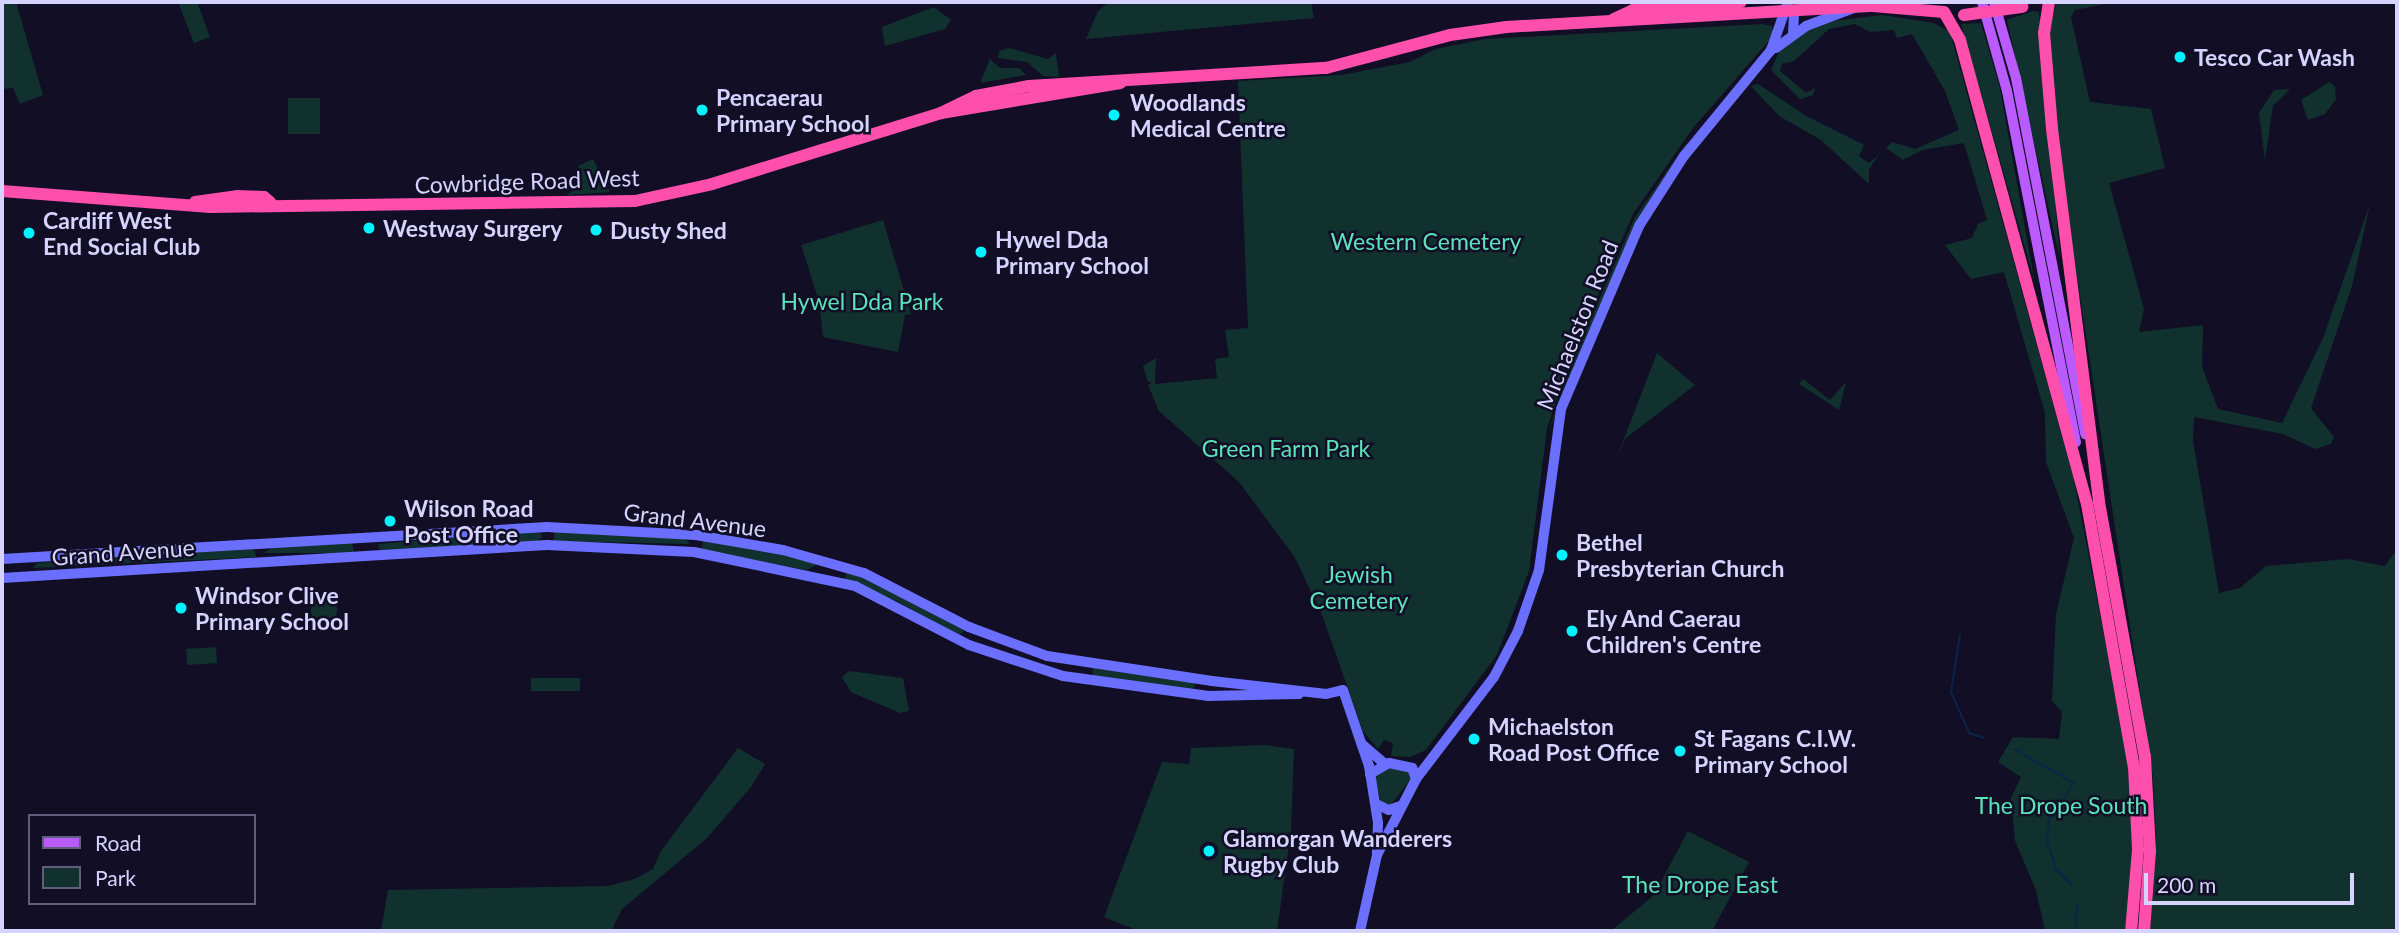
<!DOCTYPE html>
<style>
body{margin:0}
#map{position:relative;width:2399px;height:933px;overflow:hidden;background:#110e26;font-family:Lato,sans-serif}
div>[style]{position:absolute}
.green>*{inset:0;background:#11312e;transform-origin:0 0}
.round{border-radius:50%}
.stream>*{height:2px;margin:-1px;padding:0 1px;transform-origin:1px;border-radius:1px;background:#0a2549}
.secondary>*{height:10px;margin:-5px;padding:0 5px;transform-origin:5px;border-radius:5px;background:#6b6fff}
.primary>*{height:10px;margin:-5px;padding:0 5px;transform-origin:5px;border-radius:5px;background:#b95bff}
.highway>*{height:12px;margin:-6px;padding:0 6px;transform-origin:6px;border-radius:6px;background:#ff4fad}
.highway-bridge>*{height:12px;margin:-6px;padding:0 6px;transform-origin:6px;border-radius:6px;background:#ff4fad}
.dots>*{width:19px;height:19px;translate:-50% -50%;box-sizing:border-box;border:4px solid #110e26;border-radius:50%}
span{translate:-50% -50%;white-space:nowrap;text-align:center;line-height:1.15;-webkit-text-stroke:5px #110e26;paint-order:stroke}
.poi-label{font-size:23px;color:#d6d4ff;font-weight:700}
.left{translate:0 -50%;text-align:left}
.street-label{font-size:23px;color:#d6d4ff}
.park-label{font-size:23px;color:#5be3ba}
.frame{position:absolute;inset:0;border:4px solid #d6d4ff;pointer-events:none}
.legend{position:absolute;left:28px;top:814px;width:228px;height:91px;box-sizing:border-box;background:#110e26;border:2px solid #605d7d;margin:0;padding:9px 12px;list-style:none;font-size:21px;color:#d6d4ff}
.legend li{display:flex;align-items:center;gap:14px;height:35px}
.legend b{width:35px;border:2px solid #605d7d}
.scale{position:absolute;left:2144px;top:873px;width:210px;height:32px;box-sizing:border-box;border:4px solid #d6d4ff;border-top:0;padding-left:9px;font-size:21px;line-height:24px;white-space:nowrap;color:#d6d4ff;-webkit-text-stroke:5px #110e26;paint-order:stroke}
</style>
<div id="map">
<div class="green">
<div style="clip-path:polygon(2px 2px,16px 2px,43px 95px,20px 104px,13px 88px,2px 89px)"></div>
<div style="clip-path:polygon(178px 2px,197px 2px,210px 37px,194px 43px)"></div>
<div style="clip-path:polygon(1109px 2px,1311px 2px,1314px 18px,1086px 39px,1098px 11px)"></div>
<div style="clip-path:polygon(2057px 2px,2114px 2px,2075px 10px,2071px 17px,2090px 102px,2151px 109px,2165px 168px,2109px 183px,2144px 309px,2139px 332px,2203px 325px,2202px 367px,2218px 409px,2282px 423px,2323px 338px,2370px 204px,2352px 286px,2311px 408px,2334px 437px,2331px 444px,2315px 449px,2283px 434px,2194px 417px,2193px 441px,2219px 593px,2240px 588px,2266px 566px,2348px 559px,2385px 566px,2397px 549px,2397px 931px,2149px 931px,2156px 836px,2153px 778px,2062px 177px,2048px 31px)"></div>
<div style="clip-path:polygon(934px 7px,951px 20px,945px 29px,885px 46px,882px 27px)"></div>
<div style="clip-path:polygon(2033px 11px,2039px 12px,2060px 260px,2007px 20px)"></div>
<div style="clip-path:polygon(1882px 15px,1934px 23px,1950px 32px,2074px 480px,2127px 753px,2133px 857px,2125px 931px,2045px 931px,2036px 890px,2015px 841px,2011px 798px,2021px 777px,1998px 762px,2013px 737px,2059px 739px,2062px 712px,2052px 701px,2056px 614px,2074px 538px,2046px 462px,2045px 413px,2004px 272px,1971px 279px,1945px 245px,1972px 238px,1978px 224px,1987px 220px,1964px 143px,1922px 150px,1903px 160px,1886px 148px,1892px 142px,1915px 149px,1959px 130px,1945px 91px,1912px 34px,1897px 38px,1894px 30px,1870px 32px,1855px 24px,1829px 29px,1794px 61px,1782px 64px,1780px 71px,1806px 93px,1815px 88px,1813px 95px,1800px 99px,1771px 70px,1780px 50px,1807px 31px,1832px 21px)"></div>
<div style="clip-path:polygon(1981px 23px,2000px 88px,2034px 279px,1961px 24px)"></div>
<div style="clip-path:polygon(1761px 24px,1772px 26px,1773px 36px,1693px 128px,1633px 214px,1570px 360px,1547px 428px,1529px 571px,1497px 655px,1426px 750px,1410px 757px,1391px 756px,1393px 743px,1384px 740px,1378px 749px,1363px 731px,1321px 612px,1294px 556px,1239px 482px,1159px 411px,1148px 385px,1153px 381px,1148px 382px,1143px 366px,1156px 358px,1155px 384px,1217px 378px,1215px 359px,1229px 357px,1225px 330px,1248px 328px,1238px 81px,1341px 75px,1410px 62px,1435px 49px,1485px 39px)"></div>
<div style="clip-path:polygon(1009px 48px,1048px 59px,1056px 53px,1059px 77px,1043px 76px,1027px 62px,998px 58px,999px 51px)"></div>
<div style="clip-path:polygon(990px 59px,1000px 68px,1019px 68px,1026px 75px,980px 83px)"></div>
<div style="clip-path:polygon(2329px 82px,2335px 86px,2336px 99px,2325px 114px,2308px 120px,2301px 100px)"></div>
<div style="clip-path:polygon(1758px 84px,1808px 117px,1864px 145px,1859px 156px,1869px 163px,1879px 155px,1869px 169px,1869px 184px,1821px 140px,1779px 116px,1751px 86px)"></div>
<div style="clip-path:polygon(2290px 89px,2273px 106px,2265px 160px,2259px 113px,2274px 90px)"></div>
<div style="left:288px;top:98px;width:32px;height:36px"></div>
<div style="clip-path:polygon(1694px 132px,1639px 217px,1548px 433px,1572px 362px,1635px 217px)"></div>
<div style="clip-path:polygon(593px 159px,610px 192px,566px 195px,583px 184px,578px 166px)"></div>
<div style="clip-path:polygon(883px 220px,911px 314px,905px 315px,898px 352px,823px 337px,819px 301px,801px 245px)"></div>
<div style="clip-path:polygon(1657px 353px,1695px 385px,1626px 438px,1617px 457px)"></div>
<div style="clip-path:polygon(1803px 379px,1830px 400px,1846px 382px,1839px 410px,1799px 384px)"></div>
<div style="clip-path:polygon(539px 531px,542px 537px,537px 541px,380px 551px,378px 544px)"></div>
<div style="clip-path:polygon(554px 531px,686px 539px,690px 544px,554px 541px)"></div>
<div style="clip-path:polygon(703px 539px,758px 548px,820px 563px,807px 570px,702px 550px)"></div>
<div style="clip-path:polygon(352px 543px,354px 553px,263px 553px,274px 547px)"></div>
<div style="clip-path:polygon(235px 549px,254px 549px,256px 557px,33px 568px,37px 563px)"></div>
<div style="clip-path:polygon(848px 570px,964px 629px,963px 632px,958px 636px,899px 602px,844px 580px)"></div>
<div class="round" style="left:311px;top:597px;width:26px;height:26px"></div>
<div style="left:216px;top:647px;width:16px;height:30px;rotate:86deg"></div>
<div style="clip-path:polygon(1093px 668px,1193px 681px,1195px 686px,1192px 690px,1092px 679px)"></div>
<div style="clip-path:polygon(849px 671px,903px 678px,909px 711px,900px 713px,851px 692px,842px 677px)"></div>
<div style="left:531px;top:678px;width:49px;height:13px"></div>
<div style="clip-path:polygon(1264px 745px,1294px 749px,1291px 830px,1277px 931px,1139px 931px,1104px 917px,1162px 762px,1189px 764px,1191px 748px)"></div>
<div style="clip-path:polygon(738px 748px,765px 764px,751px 787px,707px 838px,622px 909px,611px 931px,381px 931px,388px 890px,608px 886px,635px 879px,653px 869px,661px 851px)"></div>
<div style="clip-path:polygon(1382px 767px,1410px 771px,1411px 779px,1390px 806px,1381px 802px,1375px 779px)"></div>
<div style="clip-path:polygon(1688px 831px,1749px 862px,1712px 931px,1611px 931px,1654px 895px)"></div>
</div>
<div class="stream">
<div style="left:1960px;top:634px;width:59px;rotate:98.8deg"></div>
<div style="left:1951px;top:692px;width:45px;rotate:66.3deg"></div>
<div style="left:1969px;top:733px;width:16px;rotate:18deg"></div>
<div style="left:2014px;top:749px;width:69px;rotate:29.5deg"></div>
<div style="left:2074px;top:783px;width:44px;rotate:124.8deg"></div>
<div style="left:2049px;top:819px;width:21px;rotate:95deg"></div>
<div style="left:2047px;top:840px;width:30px;rotate:73deg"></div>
<div style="left:2056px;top:869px;width:23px;rotate:45deg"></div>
<div style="left:2075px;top:931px;width:28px;rotate:-84deg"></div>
</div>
<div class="secondary">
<div style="left:1786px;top:8px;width:10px;rotate:37deg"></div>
<div style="left:1794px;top:14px;width:20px;rotate:93deg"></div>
<div style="left:1776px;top:48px;width:37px;rotate:-36deg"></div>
<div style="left:1806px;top:26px;width:51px;rotate:-20.6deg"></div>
<div style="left:2px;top:559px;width:546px;rotate:-3.36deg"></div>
<div style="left:547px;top:527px;width:149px;rotate:3.1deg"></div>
<div style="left:696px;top:535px;width:88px;rotate:9.8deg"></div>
<div style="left:783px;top:550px;width:84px;rotate:15.9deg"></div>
<div style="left:864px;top:573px;width:118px;rotate:27.2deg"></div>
<div style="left:969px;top:627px;width:83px;rotate:20.4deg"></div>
<div style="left:1047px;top:656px;width:167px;rotate:8.6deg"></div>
<div style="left:1212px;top:681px;width:115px;rotate:6.5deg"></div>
<div style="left:1326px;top:694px;width:17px;rotate:-13deg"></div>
<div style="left:1343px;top:690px;width:80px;rotate:71.1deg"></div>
<div style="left:1369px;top:766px;width:58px;rotate:81deg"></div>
<div style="left:1378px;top:823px;width:32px;rotate:92deg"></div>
<div style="left:1377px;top:855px;width:78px;rotate:102.6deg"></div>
<div style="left:2px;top:578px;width:546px;rotate:-3.47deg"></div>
<div style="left:547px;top:545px;width:147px;rotate:2.7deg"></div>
<div style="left:694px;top:552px;width:165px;rotate:11.9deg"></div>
<div style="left:855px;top:586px;width:128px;rotate:27.4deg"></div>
<div style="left:969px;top:645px;width:99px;rotate:18.3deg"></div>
<div style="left:1063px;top:676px;width:147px;rotate:7.8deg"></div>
<div style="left:1209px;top:696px;width:90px;rotate:-1.3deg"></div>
<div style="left:1363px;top:745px;width:28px;rotate:41deg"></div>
<div style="left:1370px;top:774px;width:22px;rotate:-30deg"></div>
<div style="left:1389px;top:763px;width:24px;rotate:12deg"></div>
<div style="left:1412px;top:768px;width:12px;rotate:70deg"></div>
<div style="left:1376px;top:804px;width:14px;rotate:25deg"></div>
<div style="left:1389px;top:810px;width:12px;rotate:-20deg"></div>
<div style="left:1377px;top:855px;width:85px;rotate:-62.8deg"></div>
<div style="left:1416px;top:779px;width:128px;rotate:-52.6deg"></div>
<div style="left:1494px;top:677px;width:52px;rotate:-62.4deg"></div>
<div style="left:1518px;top:631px;width:65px;rotate:-71deg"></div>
<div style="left:1539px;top:570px;width:162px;rotate:-82.2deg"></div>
<div style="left:1561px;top:409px;width:199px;rotate:-66.9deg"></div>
<div style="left:1639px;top:226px;width:83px;rotate:-57.3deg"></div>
<div style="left:1684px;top:156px;width:137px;rotate:-50.6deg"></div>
<div style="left:1771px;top:50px;width:51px;rotate:-70.5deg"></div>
</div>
<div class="primary">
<div style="left:1982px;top:2px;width:92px;rotate:74.3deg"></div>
<div style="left:2007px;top:91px;width:358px;rotate:78.9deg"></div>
<div style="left:1994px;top:2px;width:79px;rotate:73.9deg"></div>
<div style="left:2016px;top:78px;width:363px;rotate:79deg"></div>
</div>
<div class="highway">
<div style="left:2049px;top:2px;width:31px;rotate:99deg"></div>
<div style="left:2044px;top:33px;width:96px;rotate:85.2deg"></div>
<div style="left:2052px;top:129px;width:376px;rotate:82.8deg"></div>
<div style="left:2099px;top:502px;width:259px;rotate:79.8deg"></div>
<div style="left:2145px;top:757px;width:94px;rotate:87deg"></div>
<div style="left:2150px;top:851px;width:80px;rotate:94.3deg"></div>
<div style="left:1944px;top:12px;width:32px;rotate:60deg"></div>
<div style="left:1960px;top:40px;width:481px;rotate:74.7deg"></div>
<div style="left:2087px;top:504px;width:267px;rotate:79.9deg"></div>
<div style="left:2134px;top:767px;width:83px;rotate:87.2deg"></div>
<div style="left:2138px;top:850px;width:81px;rotate:94.9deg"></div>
<div style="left:1614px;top:19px;width:21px;rotate:-25deg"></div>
<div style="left:1633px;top:10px;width:108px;rotate:-4.2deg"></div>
<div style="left:941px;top:113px;width:182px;rotate:-9.5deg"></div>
<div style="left:2px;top:191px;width:209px;rotate:4.4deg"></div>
<div style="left:210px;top:207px;width:425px;rotate:-0.8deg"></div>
<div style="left:635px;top:201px;width:79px;rotate:-12.4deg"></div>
<div style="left:712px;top:184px;width:240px;rotate:-17.2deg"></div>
<div style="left:941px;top:113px;width:39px;rotate:-26deg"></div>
<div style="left:976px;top:96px;width:54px;rotate:-10.7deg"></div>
<div style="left:1029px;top:86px;width:298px;rotate:-3.5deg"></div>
<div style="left:1326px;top:68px;width:128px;rotate:-14.9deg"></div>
<div style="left:1450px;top:35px;width:57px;rotate:-8.1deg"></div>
<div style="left:1506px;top:27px;width:368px;rotate:-3.3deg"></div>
<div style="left:1873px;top:6px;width:71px;rotate:4.8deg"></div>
<div style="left:195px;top:202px;width:42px;rotate:-8.1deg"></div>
<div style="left:237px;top:196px;width:27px;rotate:2deg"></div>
<div style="left:264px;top:197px;width:8px;rotate:40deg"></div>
</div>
<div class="highway-bridge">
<div style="left:1964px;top:15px;width:59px;rotate:-7.9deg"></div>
</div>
<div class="dots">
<div style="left:2180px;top:57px;background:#00f3ff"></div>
<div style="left:702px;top:110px;background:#00f3ff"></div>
<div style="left:1114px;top:115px;background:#00f3ff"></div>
<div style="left:369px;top:228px;background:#00f3ff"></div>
<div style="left:596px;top:230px;background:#00f3ff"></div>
<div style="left:29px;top:233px;background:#00f3ff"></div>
<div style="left:981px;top:252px;background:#00f3ff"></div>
<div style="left:390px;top:521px;background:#00f3ff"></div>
<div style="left:1562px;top:555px;background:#00f3ff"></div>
<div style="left:181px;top:608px;background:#00f3ff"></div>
<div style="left:1572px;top:631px;background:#00f3ff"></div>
<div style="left:1474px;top:739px;background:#00f3ff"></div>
<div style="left:1680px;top:751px;background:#00f3ff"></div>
<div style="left:1209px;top:851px;background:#00f3ff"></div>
</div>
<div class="poi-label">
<span class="left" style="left:2194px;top:57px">Tesco Car Wash</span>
<span class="left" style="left:716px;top:110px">Pencaerau<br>Primary School</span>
<span class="left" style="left:1130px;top:115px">Woodlands<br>Medical Centre</span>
<span class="left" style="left:43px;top:233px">Cardiff West<br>End Social Club</span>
<span class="left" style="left:383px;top:228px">Westway Surgery</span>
<span class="left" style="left:610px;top:230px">Dusty Shed</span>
<span class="left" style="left:995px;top:252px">Hywel Dda<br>Primary School</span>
<span class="left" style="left:404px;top:521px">Wilson Road<br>Post Office</span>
<span class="left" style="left:1576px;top:555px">Bethel<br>Presbyterian Church</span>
<span class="left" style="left:195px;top:608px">Windsor Clive<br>Primary School</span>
<span class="left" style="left:1586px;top:631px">Ely And Caerau<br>Children's Centre</span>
<span class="left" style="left:1488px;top:739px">Michaelston<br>Road Post Office</span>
<span class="left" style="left:1694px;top:751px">St Fagans C.I.W.<br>Primary School</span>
<span class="left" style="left:1223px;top:851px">Glamorgan Wanderers<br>Rugby Club</span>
</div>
<div class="street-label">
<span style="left:527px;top:181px;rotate:-2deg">Cowbridge Road West</span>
<span style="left:1577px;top:325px;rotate:-68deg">Michaelston Road</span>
<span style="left:695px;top:520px;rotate:7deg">Grand Avenue</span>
<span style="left:123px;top:552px;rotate:-4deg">Grand Avenue</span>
</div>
<div class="park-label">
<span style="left:1426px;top:241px">Western Cemetery</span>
<span style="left:862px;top:301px">Hywel Dda Park</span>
<span style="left:1286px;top:448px">Green Farm Park</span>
<span style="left:1359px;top:587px">Jewish<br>Cemetery</span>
<span style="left:2061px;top:805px">The Drope South</span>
<span style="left:1700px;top:884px">The Drope East</span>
</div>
<div class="frame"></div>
<ul class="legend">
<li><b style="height:9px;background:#b95bff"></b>Road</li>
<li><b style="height:19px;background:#11312e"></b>Park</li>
</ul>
<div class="scale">200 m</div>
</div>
